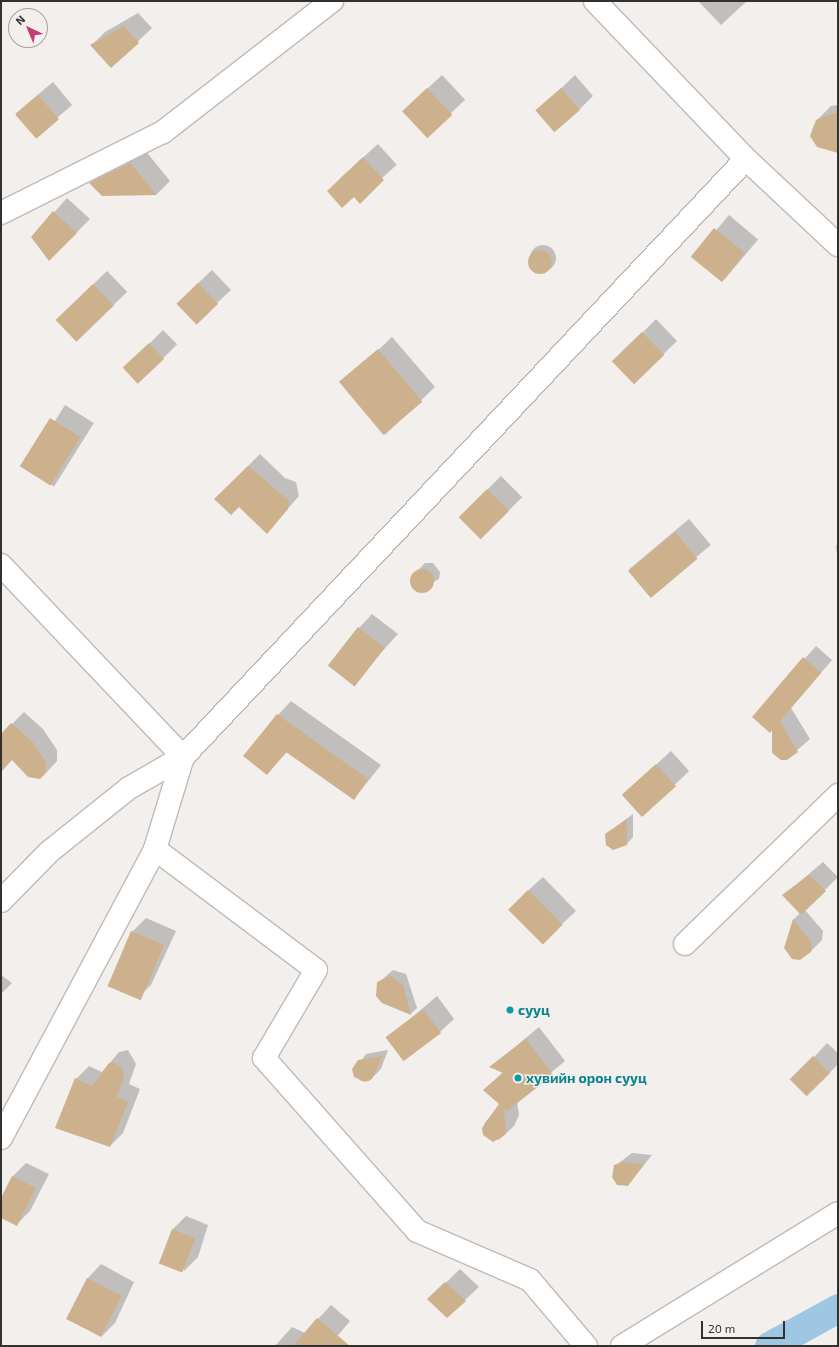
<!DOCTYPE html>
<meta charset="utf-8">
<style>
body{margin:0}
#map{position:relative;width:839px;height:1347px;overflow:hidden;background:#f2efed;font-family:"Exo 2",sans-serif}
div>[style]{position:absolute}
.shadow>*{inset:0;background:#0003;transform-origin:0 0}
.round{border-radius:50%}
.canal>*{height:29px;margin:-14.5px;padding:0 14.5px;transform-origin:14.5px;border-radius:14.5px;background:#9dc7e3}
.building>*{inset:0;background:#cdb18c;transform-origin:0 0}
.roads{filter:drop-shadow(1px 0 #bebbb9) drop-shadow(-1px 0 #bebbb9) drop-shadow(0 1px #bebbb9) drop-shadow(0 -1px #bebbb9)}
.street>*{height:22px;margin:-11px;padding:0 11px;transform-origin:11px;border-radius:11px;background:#fff}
.dots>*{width:11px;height:11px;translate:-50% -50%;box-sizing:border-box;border:2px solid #f2efed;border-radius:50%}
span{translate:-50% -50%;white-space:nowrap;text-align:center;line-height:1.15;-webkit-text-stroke:3px #f2efed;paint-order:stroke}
.culture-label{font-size:14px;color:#0d838f;font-weight:700}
.left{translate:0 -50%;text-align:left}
.frame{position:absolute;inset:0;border:2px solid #323130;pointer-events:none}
.north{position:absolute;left:8px;top:8px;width:40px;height:40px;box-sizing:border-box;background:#f2efed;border:1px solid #a5a3a1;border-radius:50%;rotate:316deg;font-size:11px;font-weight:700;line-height:16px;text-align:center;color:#323130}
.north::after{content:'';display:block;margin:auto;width:14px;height:18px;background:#c33b79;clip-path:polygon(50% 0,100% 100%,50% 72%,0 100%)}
.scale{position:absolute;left:701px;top:1321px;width:84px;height:18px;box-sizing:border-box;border:2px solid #323130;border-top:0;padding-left:5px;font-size:12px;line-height:14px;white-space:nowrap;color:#323130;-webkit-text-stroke:3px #f2efed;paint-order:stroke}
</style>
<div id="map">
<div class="shadow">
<div style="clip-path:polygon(698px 1px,747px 1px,721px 25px)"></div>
<div style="clip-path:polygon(138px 13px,152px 28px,111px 67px,92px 45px,105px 32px)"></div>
<div style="left:442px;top:75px;width:34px;height:53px;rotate:47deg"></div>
<div style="clip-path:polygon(575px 75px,593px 96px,579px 110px,551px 98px)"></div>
<div style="left:53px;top:82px;width:30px;height:49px;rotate:50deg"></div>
<div style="clip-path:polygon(838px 105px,838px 147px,813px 141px,812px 130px,817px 120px,831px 106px)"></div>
<div style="left:378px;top:144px;width:28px;height:50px;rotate:48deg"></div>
<div style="clip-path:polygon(144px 149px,170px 181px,157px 194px,102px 195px,91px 183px,104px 169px)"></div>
<div style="clip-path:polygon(67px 198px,90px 219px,49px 260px,32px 237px)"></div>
<div style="left:729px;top:215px;width:38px;height:54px;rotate:40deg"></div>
<div class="round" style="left:530px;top:245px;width:26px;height:26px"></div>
<div style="clip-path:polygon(212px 270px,231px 290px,217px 303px,191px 290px)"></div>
<div style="left:107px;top:271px;width:29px;height:70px;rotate:46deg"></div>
<div style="clip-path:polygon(656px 319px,677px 341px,635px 382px,627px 348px)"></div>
<div style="left:163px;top:330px;width:20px;height:54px;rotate:45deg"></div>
<div style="clip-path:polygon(392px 337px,435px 387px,385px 435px,356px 371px)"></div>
<div style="left:65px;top:405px;width:34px;height:75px;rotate:32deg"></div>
<div style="clip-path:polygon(260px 454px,285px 478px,296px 482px,299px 496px,267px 532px,239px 505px,215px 499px)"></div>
<div style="left:501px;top:476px;width:30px;height:58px;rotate:45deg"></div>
<div style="left:689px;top:519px;width:34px;height:79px;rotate:50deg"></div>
<div style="clip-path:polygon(838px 544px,838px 559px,836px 546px)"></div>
<div style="clip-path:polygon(425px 563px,433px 563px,440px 572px,439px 579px,418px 591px,413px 587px,412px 577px)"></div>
<div style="clip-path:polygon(372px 614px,398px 634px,352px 684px,359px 628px)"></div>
<div style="clip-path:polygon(816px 646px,832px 660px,791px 708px,810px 739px,787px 759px,773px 728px,753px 717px)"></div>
<div style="clip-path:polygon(291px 701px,381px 765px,354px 799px,287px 752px,267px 774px,278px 715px)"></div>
<div style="clip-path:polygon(24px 712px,43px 729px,57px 750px,57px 761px,46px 773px,32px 778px,12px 759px,1px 767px,1px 735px)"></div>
<div style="clip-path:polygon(671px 751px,689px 771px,643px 816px,637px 782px)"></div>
<div style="clip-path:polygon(633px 814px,633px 837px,627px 844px,606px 834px)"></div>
<div style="clip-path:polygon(823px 862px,838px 877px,805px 910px,823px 931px,822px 940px,811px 951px,793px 920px,800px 913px,784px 895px)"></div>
<div style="clip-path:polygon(543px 877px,576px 911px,542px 943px,523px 895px)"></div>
<div style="clip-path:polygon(146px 918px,176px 931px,151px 985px,137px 998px,132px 932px)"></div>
<div style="clip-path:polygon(393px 970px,406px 974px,417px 1008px,411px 1014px,378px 983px)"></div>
<div style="clip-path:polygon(1px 975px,12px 983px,1px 994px)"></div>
<div style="clip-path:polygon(437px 996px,454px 1019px,440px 1032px,388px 1038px)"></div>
<div style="clip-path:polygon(539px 1027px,565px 1061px,517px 1101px,519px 1115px,514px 1126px,500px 1139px,493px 1141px,484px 1135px,484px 1124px,500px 1104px,484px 1090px,503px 1072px,491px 1067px)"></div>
<div style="clip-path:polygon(827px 1043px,838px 1053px,838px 1064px,821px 1082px,792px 1081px)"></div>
<div style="clip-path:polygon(128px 1050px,136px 1064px,129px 1084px,140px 1089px,123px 1133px,110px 1146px,76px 1079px,89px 1066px,102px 1072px,119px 1052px)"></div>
<div style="clip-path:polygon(388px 1050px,381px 1069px,369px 1081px,361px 1081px,354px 1072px,366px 1054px)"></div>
<div style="clip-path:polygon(632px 1153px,652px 1155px,628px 1185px,615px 1166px)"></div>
<div style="clip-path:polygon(26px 1163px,49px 1174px,30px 1211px,16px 1225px,1px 1217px,1px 1200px,13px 1176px)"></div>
<div style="clip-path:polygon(186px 1216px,208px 1225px,198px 1257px,184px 1271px,172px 1230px)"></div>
<div style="clip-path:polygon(101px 1264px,134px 1282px,115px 1323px,101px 1337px,67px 1318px,88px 1278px)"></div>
<div style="clip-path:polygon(460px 1269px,479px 1287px,465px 1300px,429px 1299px)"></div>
<div style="clip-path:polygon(331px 1305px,350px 1321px,329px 1346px,275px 1346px,292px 1327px,305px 1333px)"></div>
</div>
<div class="canal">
<div style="left:769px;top:1346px;width:79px;rotate:-28.8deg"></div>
</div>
<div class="building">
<div style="clip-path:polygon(124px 26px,139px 43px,111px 68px,90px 45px)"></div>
<div style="left:427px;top:88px;width:37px;height:34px;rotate:47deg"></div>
<div style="left:561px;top:88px;width:29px;height:34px;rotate:49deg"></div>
<div style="left:38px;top:95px;width:32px;height:30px;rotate:49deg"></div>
<div style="clip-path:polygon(838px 112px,838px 153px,817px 147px,810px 136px,816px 120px)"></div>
<div style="clip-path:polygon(363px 157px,384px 180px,360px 204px,354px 197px,342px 208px,327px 191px)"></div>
<div style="clip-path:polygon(130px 163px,157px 195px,102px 196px,89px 183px)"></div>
<div style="clip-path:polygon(53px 211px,77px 233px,49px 261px,31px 237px)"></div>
<div style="left:714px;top:228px;width:40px;height:37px;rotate:39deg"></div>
<div class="round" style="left:528px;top:250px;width:24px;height:24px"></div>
<div style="left:198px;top:283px;width:29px;height:30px;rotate:46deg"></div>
<div style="left:93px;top:284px;width:30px;height:52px;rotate:46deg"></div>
<div style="left:642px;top:332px;width:32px;height:42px;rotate:46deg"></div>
<div style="left:149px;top:343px;width:22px;height:36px;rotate:47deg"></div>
<div style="left:378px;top:349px;width:69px;height:51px;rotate:50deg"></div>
<div style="left:50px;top:418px;width:36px;height:57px;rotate:32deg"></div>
<div style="clip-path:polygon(248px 466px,289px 501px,288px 509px,267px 534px,239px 507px,231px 515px,214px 499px)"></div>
<div style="left:487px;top:489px;width:31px;height:40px;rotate:45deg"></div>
<div style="left:675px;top:532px;width:35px;height:61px;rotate:50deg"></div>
<div class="round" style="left:410px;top:569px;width:24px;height:24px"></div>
<div style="left:358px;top:627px;width:34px;height:49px;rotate:38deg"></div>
<div style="clip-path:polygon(803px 657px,821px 673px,780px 721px,798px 752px,787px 760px,781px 760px,772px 753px,772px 730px,770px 733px,752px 717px)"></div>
<div style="clip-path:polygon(277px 714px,368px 779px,354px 800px,286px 752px,267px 775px,243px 756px)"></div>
<div style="clip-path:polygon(11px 723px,32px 741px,46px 762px,46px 773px,40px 779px,28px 777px,12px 760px,1px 772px,1px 734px)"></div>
<div style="left:656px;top:764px;width:30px;height:46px;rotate:48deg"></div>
<div style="clip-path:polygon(627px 819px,627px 845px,613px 850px,606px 845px,605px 834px)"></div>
<div style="clip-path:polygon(809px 875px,826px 891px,801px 915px,782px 895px)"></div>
<div style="left:528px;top:890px;width:49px;height:28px;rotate:45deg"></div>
<div style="clip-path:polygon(793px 919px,812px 943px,811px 952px,800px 960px,792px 959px,784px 948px)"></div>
<div style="left:131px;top:931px;width:36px;height:60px;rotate:23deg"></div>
<div style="clip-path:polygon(391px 976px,403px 985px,411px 1015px,382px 1003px,376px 996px,377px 982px)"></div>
<div style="left:423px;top:1009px;width:30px;height:47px;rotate:53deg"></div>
<div style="clip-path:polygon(526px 1039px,553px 1075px,507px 1111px,504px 1109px,506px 1134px,493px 1142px,483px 1135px,482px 1128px,499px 1104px,483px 1090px,503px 1073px,489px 1067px)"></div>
<div style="clip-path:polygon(383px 1056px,372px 1079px,365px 1082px,354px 1077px,352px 1069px,358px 1060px)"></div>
<div style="left:813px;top:1056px;width:24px;height:33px;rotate:45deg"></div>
<div style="clip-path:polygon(109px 1063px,115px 1063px,123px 1069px,124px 1077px,117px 1097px,128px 1102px,110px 1147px,55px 1128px,75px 1078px,92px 1086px)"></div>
<div style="clip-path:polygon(622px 1162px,644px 1164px,628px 1186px,617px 1185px,612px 1177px,614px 1165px)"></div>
<div style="clip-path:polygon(12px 1176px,36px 1188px,17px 1226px,1px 1218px,1px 1198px)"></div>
<div style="left:172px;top:1229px;width:25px;height:37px;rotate:21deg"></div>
<div style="left:87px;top:1278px;width:39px;height:46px;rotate:27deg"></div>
<div style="clip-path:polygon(445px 1282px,466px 1301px,447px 1318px,427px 1299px)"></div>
<div style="clip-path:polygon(317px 1318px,350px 1346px,293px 1346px)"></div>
</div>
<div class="roads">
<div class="street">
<div style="left:595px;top:1px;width:219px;rotate:46.3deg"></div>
<div style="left:746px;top:159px;width:126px;rotate:43.1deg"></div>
<div style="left:1px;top:213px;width:181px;rotate:-26.6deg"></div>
<div style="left:163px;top:132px;width:214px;rotate:-37.8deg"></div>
<div style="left:1px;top:565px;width:265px;rotate:46.5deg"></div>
<div style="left:155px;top:849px;width:201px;rotate:36.9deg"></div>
<div style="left:316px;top:970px;width:102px;rotate:120.6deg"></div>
<div style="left:264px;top:1058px;width:231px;rotate:48.5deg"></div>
<div style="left:417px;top:1231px;width:123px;rotate:23.4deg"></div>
<div style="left:530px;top:1280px;width:87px;rotate:49.7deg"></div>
<div style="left:1px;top:901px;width:69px;rotate:-45.6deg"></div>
<div style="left:49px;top:852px;width:102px;rotate:-38.7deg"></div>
<div style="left:129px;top:788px;width:62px;rotate:-29.9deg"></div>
<div style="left:183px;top:757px;width:821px;rotate:-46.73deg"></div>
<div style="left:685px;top:944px;width:214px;rotate:-44.2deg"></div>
<div style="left:1px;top:1138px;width:327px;rotate:-61.9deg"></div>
<div style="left:155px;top:849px;width:96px;rotate:-73.1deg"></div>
<div style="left:622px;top:1346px;width:254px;rotate:-31.6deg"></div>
</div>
</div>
<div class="dots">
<div style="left:510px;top:1010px;background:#0f9aa8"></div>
<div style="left:518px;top:1078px;background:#0f9aa8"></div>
</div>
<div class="culture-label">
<span class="left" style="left:518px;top:1010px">сууц</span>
<span class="left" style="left:526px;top:1078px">хувийн орон сууц</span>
</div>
<div class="frame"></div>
<div class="north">N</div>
<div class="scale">20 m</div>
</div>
